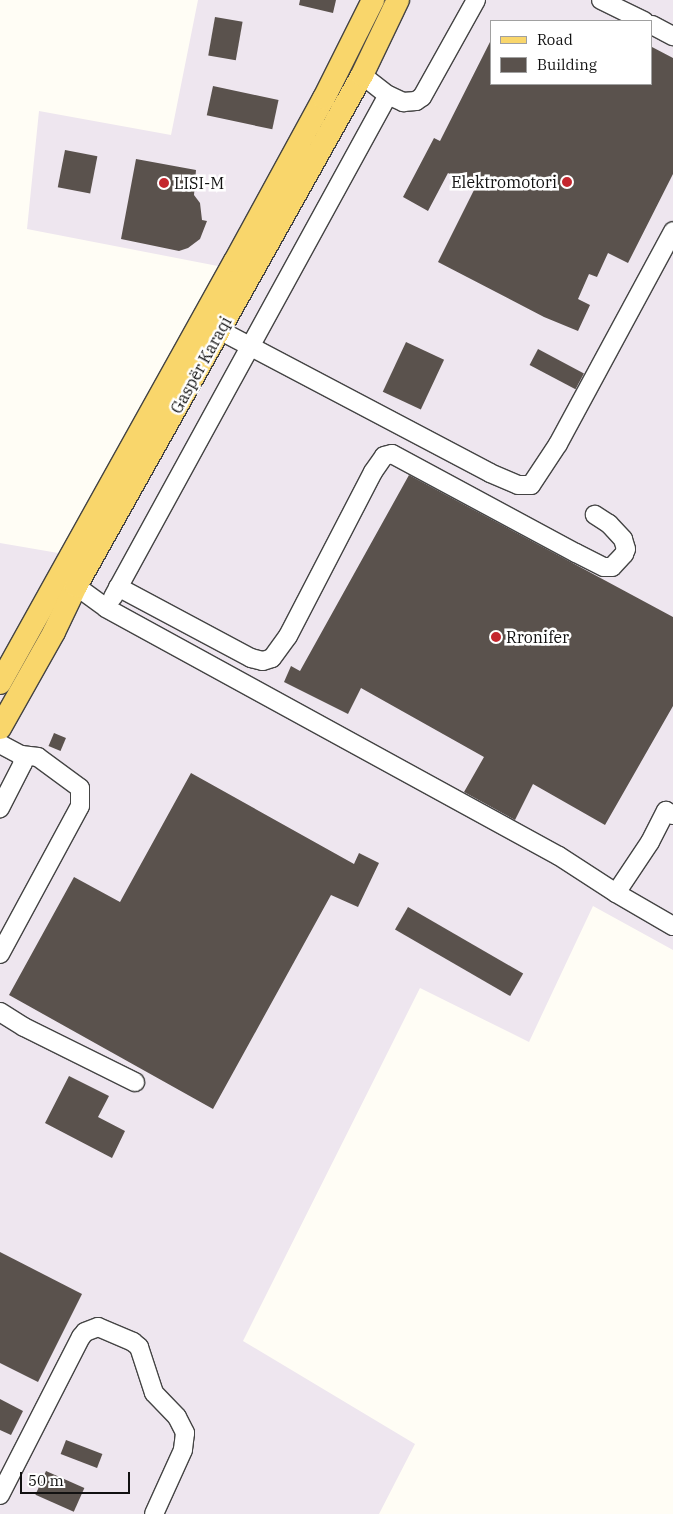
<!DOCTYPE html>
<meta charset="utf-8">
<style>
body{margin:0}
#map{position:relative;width:673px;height:1514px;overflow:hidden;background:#fffdf5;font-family:"IBM Plex Serif",serif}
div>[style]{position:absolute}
.industrial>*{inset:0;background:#eee6ef}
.building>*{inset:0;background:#5a524d;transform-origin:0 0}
.roads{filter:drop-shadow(1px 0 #444) drop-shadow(-1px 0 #444) drop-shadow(0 1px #444) drop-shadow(0 -1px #444)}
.minor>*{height:18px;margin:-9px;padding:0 9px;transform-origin:9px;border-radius:9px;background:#fff}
.major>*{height:22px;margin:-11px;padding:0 11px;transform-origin:11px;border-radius:11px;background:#f9d66b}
.dots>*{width:14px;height:14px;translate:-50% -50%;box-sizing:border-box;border:2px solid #fff;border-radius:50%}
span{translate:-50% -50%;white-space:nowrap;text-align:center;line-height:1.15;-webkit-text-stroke:5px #fff;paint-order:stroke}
.poi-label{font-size:16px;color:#111}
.right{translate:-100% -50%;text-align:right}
.left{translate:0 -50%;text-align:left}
.street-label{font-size:16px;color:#111}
.legend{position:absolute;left:490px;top:20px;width:162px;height:65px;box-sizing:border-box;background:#fff;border:1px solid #a0a0a0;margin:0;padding:6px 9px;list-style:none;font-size:15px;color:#111}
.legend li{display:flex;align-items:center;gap:10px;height:25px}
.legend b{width:25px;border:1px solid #a0a0a0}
.scale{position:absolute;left:20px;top:1472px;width:110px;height:22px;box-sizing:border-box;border:2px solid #111;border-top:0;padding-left:6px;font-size:15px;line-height:18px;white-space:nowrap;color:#111;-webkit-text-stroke:4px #fff;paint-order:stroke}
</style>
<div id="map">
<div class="industrial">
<div style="clip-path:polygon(evenodd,198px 0,673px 0,673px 950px,593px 906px,529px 1042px,420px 988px,243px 1341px,415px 1444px,379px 1514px,0 1514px,0 543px,64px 554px,223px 267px,27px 229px,39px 111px,171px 135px,198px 0,492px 21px,652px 21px,652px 84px,492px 84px,492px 21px)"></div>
</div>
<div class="building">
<div style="clip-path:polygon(300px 0,336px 0,333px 13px,299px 5px)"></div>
<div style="left:215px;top:17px;width:28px;height:39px;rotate:10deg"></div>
<div style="clip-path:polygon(492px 38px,492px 84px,652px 84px,652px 47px,673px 58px,673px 174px,628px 263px,608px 253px,597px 277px,589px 274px,578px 299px,590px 305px,578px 331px,544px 317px,438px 262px,475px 188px,448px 173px,428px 211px,403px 197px,434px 138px,440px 141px)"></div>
<div style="left:213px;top:86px;width:67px;height:30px;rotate:12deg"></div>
<div style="left:65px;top:150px;width:33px;height:38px;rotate:11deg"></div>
<div style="clip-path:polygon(136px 159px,196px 170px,194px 195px,200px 203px,202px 220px,207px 221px,200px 239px,188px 248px,179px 251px,121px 239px)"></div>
<div style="left:406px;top:342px;width:42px;height:55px;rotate:25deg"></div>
<div style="left:538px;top:349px;width:52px;height:18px;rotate:28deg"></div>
<div style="clip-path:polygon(409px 475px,673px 617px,673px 706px,605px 825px,533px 784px,515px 820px,464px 792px,484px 757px,361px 688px,348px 714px,284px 682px,291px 666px,300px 671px)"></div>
<div style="left:54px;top:733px;width:13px;height:14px;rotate:23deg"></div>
<div style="clip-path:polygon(191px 773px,354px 864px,359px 853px,379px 863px,358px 907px,331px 895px,213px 1109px,9px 995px,74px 877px,120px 902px)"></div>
<div style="left:408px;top:907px;width:133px;height:26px;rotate:30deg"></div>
<div style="clip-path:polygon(69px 1076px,109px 1096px,98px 1117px,125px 1131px,112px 1158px,45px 1123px)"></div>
<div style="clip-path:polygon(0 1252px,82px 1294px,38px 1382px,0 1363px)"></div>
<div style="clip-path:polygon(0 1399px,23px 1411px,11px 1435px,0 1430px)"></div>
<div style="left:66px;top:1440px;width:39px;height:15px;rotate:21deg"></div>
<div style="left:46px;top:1471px;width:42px;height:26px;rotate:24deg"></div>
</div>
<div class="roads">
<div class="minor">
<div style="left:601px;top:0;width:48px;rotate:26deg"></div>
<div style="left:652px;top:25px;width:24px;rotate:28deg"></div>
<div style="left:362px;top:75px;width:33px;rotate:38deg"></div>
<div style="left:388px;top:95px;width:17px;rotate:25deg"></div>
<div style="left:403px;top:102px;width:13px;rotate:-4deg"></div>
<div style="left:416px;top:101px;width:7px;rotate:-34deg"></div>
<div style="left:422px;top:97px;width:111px;rotate:-60.9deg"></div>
<div style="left:221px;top:331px;width:304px;rotate:27.8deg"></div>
<div style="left:490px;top:473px;width:30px;rotate:23deg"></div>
<div style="left:518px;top:485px;width:13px"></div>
<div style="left:531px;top:485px;width:49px;rotate:-56.6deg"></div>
<div style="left:558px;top:444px;width:242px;rotate:-61.6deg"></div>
<div style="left:76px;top:586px;width:37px;rotate:36deg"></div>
<div style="left:106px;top:608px;width:516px;rotate:28.7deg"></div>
<div style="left:559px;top:856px;width:68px;rotate:33deg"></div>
<div style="left:616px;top:893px;width:66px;rotate:30.1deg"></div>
<div style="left:118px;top:587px;width:151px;rotate:28.1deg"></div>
<div style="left:251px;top:658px;width:12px;rotate:14deg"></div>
<div style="left:263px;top:661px;width:9px;rotate:-18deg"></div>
<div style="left:272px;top:658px;width:27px;rotate:-54deg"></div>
<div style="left:288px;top:636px;width:185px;rotate:-62.6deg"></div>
<div style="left:373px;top:472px;width:19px;rotate:-55deg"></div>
<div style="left:384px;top:456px;width:8px;rotate:-14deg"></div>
<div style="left:392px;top:454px;width:209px;rotate:28.3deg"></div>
<div style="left:576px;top:553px;width:31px;rotate:27deg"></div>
<div style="left:604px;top:567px;width:8px"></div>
<div style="left:612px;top:567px;width:18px;rotate:-47deg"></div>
<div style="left:624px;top:554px;width:5px;rotate:-68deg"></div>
<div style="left:626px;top:549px;width:10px;rotate:-107deg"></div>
<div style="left:623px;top:539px;width:21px;rotate:-133deg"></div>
<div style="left:609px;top:524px;width:17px;rotate:-147deg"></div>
<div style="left:113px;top:597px;width:572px;rotate:-61.29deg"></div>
<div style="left:0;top:744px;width:24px;rotate:28deg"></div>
<div style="left:21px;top:755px;width:8px;rotate:76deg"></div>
<div style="left:23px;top:763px;width:51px;rotate:117.1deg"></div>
<div style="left:616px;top:893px;width:61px;rotate:-56.3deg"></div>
<div style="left:650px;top:842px;width:35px;rotate:-63deg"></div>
<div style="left:666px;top:811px;width:8px;rotate:30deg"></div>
<div style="left:0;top:954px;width:168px;rotate:-61.6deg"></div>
<div style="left:80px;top:806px;width:18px;rotate:-90deg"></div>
<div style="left:80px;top:788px;width:52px;rotate:-143.6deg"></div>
<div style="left:38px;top:757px;width:17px;rotate:-173deg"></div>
<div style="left:0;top:1012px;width:28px;rotate:32deg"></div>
<div style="left:24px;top:1027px;width:124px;rotate:26.4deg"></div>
<div style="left:0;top:1495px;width:178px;rotate:-62.9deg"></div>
<div style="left:81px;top:1337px;width:6px;rotate:-51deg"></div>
<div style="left:85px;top:1332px;width:14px;rotate:-21deg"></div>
<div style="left:98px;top:1327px;width:38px;rotate:23deg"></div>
<div style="left:133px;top:1342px;width:8px;rotate:40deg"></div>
<div style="left:139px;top:1347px;width:48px;rotate:71.9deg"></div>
<div style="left:154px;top:1393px;width:33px;rotate:46deg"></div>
<div style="left:177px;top:1417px;width:18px;rotate:63deg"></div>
<div style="left:185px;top:1433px;width:17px;rotate:97deg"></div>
<div style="left:183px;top:1450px;width:70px;rotate:114.4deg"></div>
</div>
<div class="major">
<div style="left:0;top:683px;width:483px;rotate:-60.9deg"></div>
<div style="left:235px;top:261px;width:186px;rotate:-61.4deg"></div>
<div style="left:324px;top:98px;width:110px;rotate:-63.4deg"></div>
<div style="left:0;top:728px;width:110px;rotate:-60.6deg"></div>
<div style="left:54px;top:632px;width:51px;rotate:-64.4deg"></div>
<div style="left:76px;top:586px;width:586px;rotate:-60.76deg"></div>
<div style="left:362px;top:75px;width:83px;rotate:-64.4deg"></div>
</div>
</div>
<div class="dots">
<div style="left:567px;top:182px;background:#c4262e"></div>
<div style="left:164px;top:183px;background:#c4262e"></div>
<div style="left:496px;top:637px;background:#c4262e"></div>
</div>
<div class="poi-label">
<span class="right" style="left:557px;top:182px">Elektromotori</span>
<span class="left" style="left:174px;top:183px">LISI-M</span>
<span class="left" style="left:506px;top:637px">Rronifer</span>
</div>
<div class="street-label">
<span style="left:201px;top:365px;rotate:-61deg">Gaspër Karaqi</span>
</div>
<ul class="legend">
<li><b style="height:6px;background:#f9d66b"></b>Road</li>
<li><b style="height:14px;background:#5a524d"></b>Building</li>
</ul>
<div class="scale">50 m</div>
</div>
